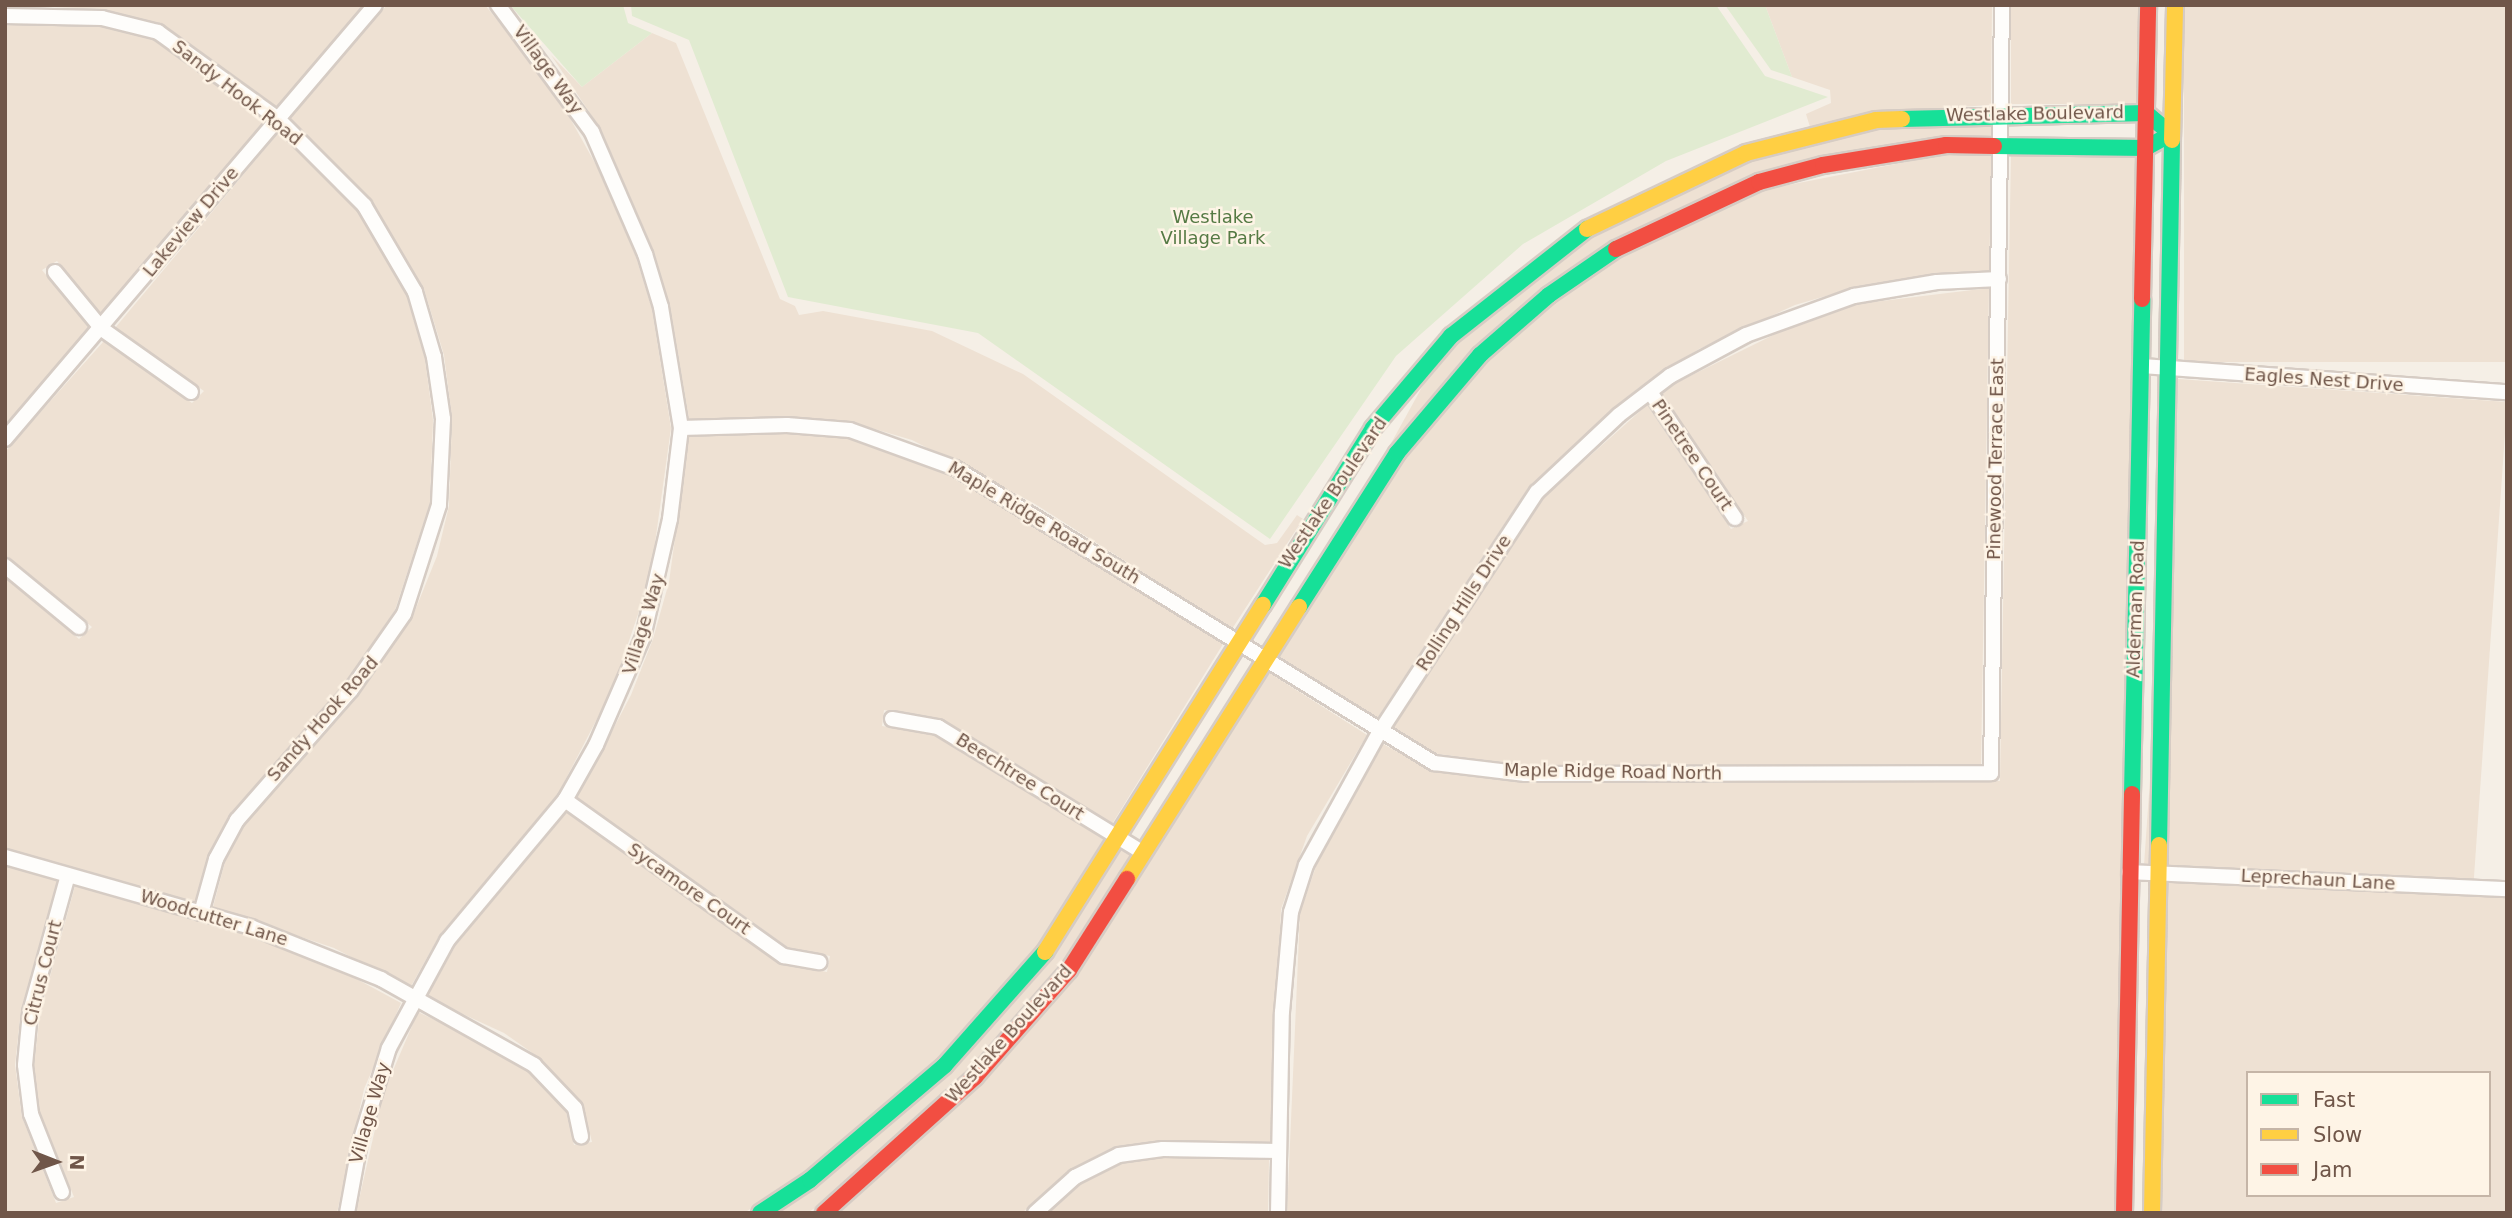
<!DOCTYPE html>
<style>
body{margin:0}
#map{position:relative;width:2512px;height:1218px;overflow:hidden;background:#f5efe6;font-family:"DejaVu Sans",sans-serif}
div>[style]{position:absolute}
.residential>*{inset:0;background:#eee1d3;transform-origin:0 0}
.green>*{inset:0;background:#e1ebd1}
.roads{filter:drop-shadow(2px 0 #d6ccc4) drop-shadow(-2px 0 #d6ccc4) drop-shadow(0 2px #d6ccc4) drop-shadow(0 -2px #d6ccc4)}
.street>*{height:14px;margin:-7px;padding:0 7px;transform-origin:7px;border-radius:7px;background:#fefdfb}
.fast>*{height:16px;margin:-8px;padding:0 8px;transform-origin:8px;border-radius:8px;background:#16e098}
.slow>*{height:16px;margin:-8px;padding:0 8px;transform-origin:8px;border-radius:8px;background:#ffcf43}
.jam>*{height:16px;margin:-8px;padding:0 8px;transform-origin:8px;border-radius:8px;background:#f24e42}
span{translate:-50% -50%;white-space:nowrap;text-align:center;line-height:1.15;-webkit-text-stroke:5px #fef4e6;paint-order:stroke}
.street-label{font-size:18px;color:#705649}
.park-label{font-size:18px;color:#557a44}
.frame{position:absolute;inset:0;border:7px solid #705649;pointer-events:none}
.legend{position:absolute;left:2246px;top:1071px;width:245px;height:126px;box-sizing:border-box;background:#fef4e6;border:2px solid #c5b5a7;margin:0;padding:9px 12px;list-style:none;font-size:21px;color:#705649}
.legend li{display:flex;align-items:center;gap:14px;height:35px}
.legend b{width:35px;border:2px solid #c5b5a7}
.north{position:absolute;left:21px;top:1127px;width:70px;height:70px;-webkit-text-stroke:5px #fef4e6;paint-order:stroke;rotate:91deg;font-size:19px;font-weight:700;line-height:28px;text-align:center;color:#705649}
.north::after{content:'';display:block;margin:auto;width:24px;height:32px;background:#705649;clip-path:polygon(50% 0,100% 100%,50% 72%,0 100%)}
</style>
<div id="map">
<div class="residential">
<div style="clip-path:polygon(5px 5px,363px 5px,277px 107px,161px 24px,102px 9px)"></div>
<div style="clip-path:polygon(387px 5px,485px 5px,557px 95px,610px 190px,636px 257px,652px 309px,671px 428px,650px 579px,613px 688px,557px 796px,439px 936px,410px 988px,334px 948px,213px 907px,225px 862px,245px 824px,359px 695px,412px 618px,437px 556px,449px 506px,452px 418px,444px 355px,424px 289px,372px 201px,290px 119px)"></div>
<div style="clip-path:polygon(1765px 5px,1992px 5px,1991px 105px,1875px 112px,1810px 127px,1806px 114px,1831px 103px,1830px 90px,1792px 77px)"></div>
<div style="left:2011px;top:5px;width:128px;height:99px"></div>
<div style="left:2184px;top:5px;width:323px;height:357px"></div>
<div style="clip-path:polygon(5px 24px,100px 26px,154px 39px,265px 121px,102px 315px,57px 261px,42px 270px,90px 329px,5px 425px)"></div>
<div style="clip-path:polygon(652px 33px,676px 43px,780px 299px,795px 306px,799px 315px,823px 311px,932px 331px,1023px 374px,1265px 545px,1277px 543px,1297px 515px,1303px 519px,1232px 629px,1035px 504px,912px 440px,851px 422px,689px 419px,670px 306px,654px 252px,600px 128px,551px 55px,582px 87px)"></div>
<div style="clip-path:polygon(1991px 122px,1992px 137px,1945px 137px,1820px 157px,1610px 242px,1384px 456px,1427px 378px,1458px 342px,1611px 223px,1750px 161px,1877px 129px)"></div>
<div style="clip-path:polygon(279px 132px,357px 210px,406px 294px,425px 359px,433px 420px,430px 503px,395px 610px,344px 685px,229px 815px,208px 856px,195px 903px,5px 849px,5px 577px,79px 639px,92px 627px,5px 555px,5px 452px,104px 341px,192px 403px,204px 391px,115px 328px)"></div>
<div style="clip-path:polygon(1947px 154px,1992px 154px,1989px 271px,1853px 288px,1795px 305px,1699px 349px,1637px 389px,1528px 488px,1376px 720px,1277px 658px,1405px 458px,1488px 361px,1555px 302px,1620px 257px,1763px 190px)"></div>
<div style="clip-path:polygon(2011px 154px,2136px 156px,2115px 1213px,1287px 1213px,1300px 913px,1324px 843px,1383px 744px,1433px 771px,1525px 782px,2000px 781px)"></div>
<div style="clip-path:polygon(1989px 288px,1981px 765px,1525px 765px,1438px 754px,1392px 730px,1544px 497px,1647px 405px,1731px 529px,1748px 521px,1662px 394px,1676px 383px,1802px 321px,1857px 304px)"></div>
<div style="left:2178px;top:379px;width:330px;height:486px;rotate:4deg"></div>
<div style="clip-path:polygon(787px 433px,848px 438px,951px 475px,1223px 644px,1112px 824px,944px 720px,884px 710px,882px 726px,935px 735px,1104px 838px,1038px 946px,937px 1060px,804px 1174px,744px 1213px,356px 1213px,383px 1094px,418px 1012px,494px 1048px,527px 1071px,566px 1111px,574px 1145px,592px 1142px,582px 1102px,541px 1059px,504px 1033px,426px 997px,456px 945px,566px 812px,779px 963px,827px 972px,830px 956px,789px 948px,577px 798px,631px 695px,653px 639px,669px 582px,689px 436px)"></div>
<div style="clip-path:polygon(1268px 672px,1367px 735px,1307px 836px,1281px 909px,1270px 1142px,1163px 1141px,1118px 1146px,1070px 1170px,1022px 1213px,840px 1213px,982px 1083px)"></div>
<div style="clip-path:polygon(1119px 848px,1130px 855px,1061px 966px,968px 1072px,825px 1202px,807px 1213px,776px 1213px,951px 1071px)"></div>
<div style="clip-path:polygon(5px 866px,57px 881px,21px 1010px,15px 1065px,22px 1117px,56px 1203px,74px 1197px,40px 1113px,34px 1065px,40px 1013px,75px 886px,248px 934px,327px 963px,401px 1003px,364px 1089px,337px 1213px,5px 1213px)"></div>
<div style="clip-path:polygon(evenodd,2168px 882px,2507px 898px,2507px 1213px,2162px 1213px,2168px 882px,2248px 1073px,2489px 1073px,2489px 1195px,2248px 1195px,2248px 1073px)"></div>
<div style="clip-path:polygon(1164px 1157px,1269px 1159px,1268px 1213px,1049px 1213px,1081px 1184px,1123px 1163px)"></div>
</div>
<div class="green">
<div style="clip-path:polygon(510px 5px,623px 5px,628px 23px,652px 33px,582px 87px)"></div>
<div style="clip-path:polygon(631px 5px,1716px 5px,1765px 76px,1828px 97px,1666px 161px,1523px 244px,1396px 356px,1270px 539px,978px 333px,788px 297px,689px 40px,632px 16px)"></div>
<div style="clip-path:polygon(1725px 5px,1765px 5px,1792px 77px,1771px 70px)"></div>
</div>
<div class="roads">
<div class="street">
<div style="left:5px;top:16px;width:97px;rotate:1.2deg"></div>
<div style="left:102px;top:18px;width:58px;rotate:14deg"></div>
<div style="left:158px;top:32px;width:148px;rotate:35.9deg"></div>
<div style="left:278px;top:119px;width:122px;rotate:45deg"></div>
<div style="left:364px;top:205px;width:101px;rotate:59.6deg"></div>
<div style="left:415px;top:292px;width:68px;rotate:73.7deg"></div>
<div style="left:434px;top:357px;width:63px;rotate:81.7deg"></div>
<div style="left:443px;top:419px;width:86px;rotate:92.7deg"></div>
<div style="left:439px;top:505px;width:114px;rotate:107.8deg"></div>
<div style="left:404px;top:614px;width:93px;rotate:124.9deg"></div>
<div style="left:351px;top:690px;width:173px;rotate:131.2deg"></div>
<div style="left:237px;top:820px;width:44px;rotate:118.3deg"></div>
<div style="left:216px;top:859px;width:56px;rotate:105.5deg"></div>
<div style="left:55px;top:272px;width:74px;rotate:50.5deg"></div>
<div style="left:102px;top:329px;width:109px;rotate:35.3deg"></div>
<div style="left:2142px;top:366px;width:366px;rotate:4.1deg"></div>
<div style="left:1650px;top:392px;width:152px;rotate:56deg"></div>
<div style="left:681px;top:428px;width:106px;rotate:-1.6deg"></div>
<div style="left:787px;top:425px;width:63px;rotate:4.5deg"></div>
<div style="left:850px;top:430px;width:112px;rotate:19.9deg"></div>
<div style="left:955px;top:468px;width:563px;rotate:31.63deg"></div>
<div style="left:1434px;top:763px;width:92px;rotate:6.9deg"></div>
<div style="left:1525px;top:774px;width:466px;rotate:-0.1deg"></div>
<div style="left:1991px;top:773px;width:768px;rotate:-89.18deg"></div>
<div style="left:5px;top:439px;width:570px;rotate:-49.55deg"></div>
<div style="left:5px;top:566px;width:96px;rotate:39.5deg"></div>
<div style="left:892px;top:719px;width:47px;rotate:9.9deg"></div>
<div style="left:938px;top:727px;width:239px;rotate:31.5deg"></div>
<div style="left:565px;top:800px;width:269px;rotate:35.5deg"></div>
<div style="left:784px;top:956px;width:36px;rotate:10deg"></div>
<div style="left:5px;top:857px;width:256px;rotate:15.9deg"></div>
<div style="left:251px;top:927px;width:140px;rotate:21.8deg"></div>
<div style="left:381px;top:979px;width:176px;rotate:29.3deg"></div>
<div style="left:534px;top:1065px;width:59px;rotate:46.4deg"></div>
<div style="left:575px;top:1108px;width:29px;rotate:78deg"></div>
<div style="left:2129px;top:872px;width:378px;rotate:2.6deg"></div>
<div style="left:62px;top:1192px;width:84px;rotate:-111.7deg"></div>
<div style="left:31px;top:1114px;width:49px;rotate:-97deg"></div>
<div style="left:25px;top:1065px;width:53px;rotate:-84.6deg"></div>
<div style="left:30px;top:1012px;width:142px;rotate:-74.5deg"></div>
<div style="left:347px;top:1213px;width:72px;rotate:-79.6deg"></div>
<div style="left:360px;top:1142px;width:98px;rotate:-72.9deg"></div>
<div style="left:389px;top:1048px;width:122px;rotate:-61.5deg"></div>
<div style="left:447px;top:941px;width:184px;rotate:-50.1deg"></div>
<div style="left:565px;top:800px;width:63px;rotate:-60.6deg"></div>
<div style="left:596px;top:745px;width:118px;rotate:-66.5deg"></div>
<div style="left:643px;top:637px;width:121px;rotate:-77.1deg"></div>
<div style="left:670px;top:519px;width:92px;rotate:-83.1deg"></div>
<div style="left:681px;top:428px;width:123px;rotate:-99.4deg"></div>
<div style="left:661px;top:307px;width:55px;rotate:-106.8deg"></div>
<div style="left:645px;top:254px;width:133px;rotate:-113.5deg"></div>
<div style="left:592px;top:132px;width:158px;rotate:-126.5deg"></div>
<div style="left:1035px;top:1213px;width:54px;rotate:-42deg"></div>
<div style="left:1075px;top:1177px;width:49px;rotate:-26.6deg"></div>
<div style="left:1119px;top:1155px;width:44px;rotate:-7.8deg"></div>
<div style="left:1163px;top:1149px;width:116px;rotate:1deg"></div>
<div style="left:1278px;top:1213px;width:201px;rotate:-88.9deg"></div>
<div style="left:1282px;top:1012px;width:100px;rotate:-84.9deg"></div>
<div style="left:1291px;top:912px;width:49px;rotate:-72.3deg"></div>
<div style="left:1306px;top:865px;width:151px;rotate:-61.1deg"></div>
<div style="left:1379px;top:733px;width:288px;rotate:-56.8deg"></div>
<div style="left:1537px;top:492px;width:112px;rotate:-43.2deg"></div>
<div style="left:1619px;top:415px;width:64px;rotate:-37.4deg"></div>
<div style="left:1670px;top:376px;width:86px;rotate:-28.3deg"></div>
<div style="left:1746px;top:335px;width:115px;rotate:-19.9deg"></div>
<div style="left:1854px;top:296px;width:84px;rotate:-9.6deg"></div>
<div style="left:1937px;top:282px;width:62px;rotate:-2.8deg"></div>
</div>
<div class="fast">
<div style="left:1902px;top:119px;width:244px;rotate:-1.4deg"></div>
<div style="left:2146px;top:113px;width:33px;rotate:40deg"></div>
<div style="left:2171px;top:134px;width:29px;rotate:151deg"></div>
<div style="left:2146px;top:148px;width:152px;rotate:-179.2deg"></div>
<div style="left:1263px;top:605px;width:208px;rotate:-58.1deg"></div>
<div style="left:1373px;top:428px;width:121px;rotate:-49.7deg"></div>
<div style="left:1451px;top:336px;width:173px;rotate:-38.2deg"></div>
<div style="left:1299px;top:607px;width:183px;rotate:-57.5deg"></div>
<div style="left:1397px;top:453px;width:128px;rotate:-49.7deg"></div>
<div style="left:1480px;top:355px;width:91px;rotate:-41deg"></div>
<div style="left:1549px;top:295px;width:81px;rotate:-34.5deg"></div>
<div style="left:2132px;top:794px;width:495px;rotate:-88.8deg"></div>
<div style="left:2159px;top:845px;width:705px;rotate:-88.94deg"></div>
<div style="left:760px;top:1213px;width:60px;rotate:-33.4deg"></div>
<div style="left:810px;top:1180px;width:177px;rotate:-40.4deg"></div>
<div style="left:945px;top:1065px;width:151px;rotate:-48.5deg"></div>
</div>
<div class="slow">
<div style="left:2172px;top:140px;width:135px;rotate:-88.7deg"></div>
<div style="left:1587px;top:229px;width:176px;rotate:-25.5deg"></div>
<div style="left:1746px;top:153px;width:134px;rotate:-14.2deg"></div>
<div style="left:1876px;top:120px;width:26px;rotate:-2deg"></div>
<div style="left:1127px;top:879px;width:322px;rotate:-57.7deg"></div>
<div style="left:1045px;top:952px;width:410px;rotate:-57.9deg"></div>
<div style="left:2152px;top:1213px;width:368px;rotate:-88.9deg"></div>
</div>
<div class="jam">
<div style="left:1616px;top:249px;width:158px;rotate:-25.1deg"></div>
<div style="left:1759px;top:182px;width:66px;rotate:-14.9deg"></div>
<div style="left:1823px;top:165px;width:125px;rotate:-9.2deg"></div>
<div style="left:1946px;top:145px;width:48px;rotate:1.2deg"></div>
<div style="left:2142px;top:299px;width:294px;rotate:-88.8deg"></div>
<div style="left:824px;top:1213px;width:203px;rotate:-42deg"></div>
<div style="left:975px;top:1077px;width:142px;rotate:-48.7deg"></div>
<div style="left:1069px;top:970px;width:108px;rotate:-57.5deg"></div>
<div style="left:2124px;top:1213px;width:419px;rotate:-88.9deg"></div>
</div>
</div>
<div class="street-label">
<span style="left:548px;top:70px;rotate:54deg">Village Way</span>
<span style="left:237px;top:93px;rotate:38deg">Sandy Hook Road</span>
<span style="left:2035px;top:114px;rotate:-1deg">Westlake Boulevard</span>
<span style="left:191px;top:222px;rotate:-50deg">Lakeview Drive</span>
<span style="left:2324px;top:380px;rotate:4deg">Eagles Nest Drive</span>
<span style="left:1692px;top:455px;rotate:56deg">Pinetree Court</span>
<span style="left:1996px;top:459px;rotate:-89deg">Pinewood Terrace East</span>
<span style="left:1333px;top:493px;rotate:-56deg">Westlake Boulevard</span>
<span style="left:1044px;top:523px;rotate:31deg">Maple Ridge Road South</span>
<span style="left:1464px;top:603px;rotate:-57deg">Rolling Hills Drive</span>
<span style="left:2136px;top:609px;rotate:-88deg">Alderman Road</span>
<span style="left:644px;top:624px;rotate:-73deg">Village Way</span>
<span style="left:323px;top:719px;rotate:-49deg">Sandy Hook Road</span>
<span style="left:1613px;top:772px;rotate:1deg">Maple Ridge Road North</span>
<span style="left:1020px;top:777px;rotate:32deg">Beechtree Court</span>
<span style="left:2318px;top:880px;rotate:3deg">Leprechaun Lane</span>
<span style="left:689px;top:889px;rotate:35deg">Sycamore Court</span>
<span style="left:214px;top:918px;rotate:17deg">Woodcutter Lane</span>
<span style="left:43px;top:973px;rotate:-76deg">Citrus Court</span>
<span style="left:1009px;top:1034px;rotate:-48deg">Westlake Boulevard</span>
<span style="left:370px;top:1113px;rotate:-74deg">Village Way</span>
</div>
<div class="park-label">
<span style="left:1213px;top:228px">Westlake<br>Village Park</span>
</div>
<div class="frame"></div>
<ul class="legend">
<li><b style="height:9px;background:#16e098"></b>Fast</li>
<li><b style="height:9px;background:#ffcf43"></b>Slow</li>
<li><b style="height:9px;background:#f24e42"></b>Jam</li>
</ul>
<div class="north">N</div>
</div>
